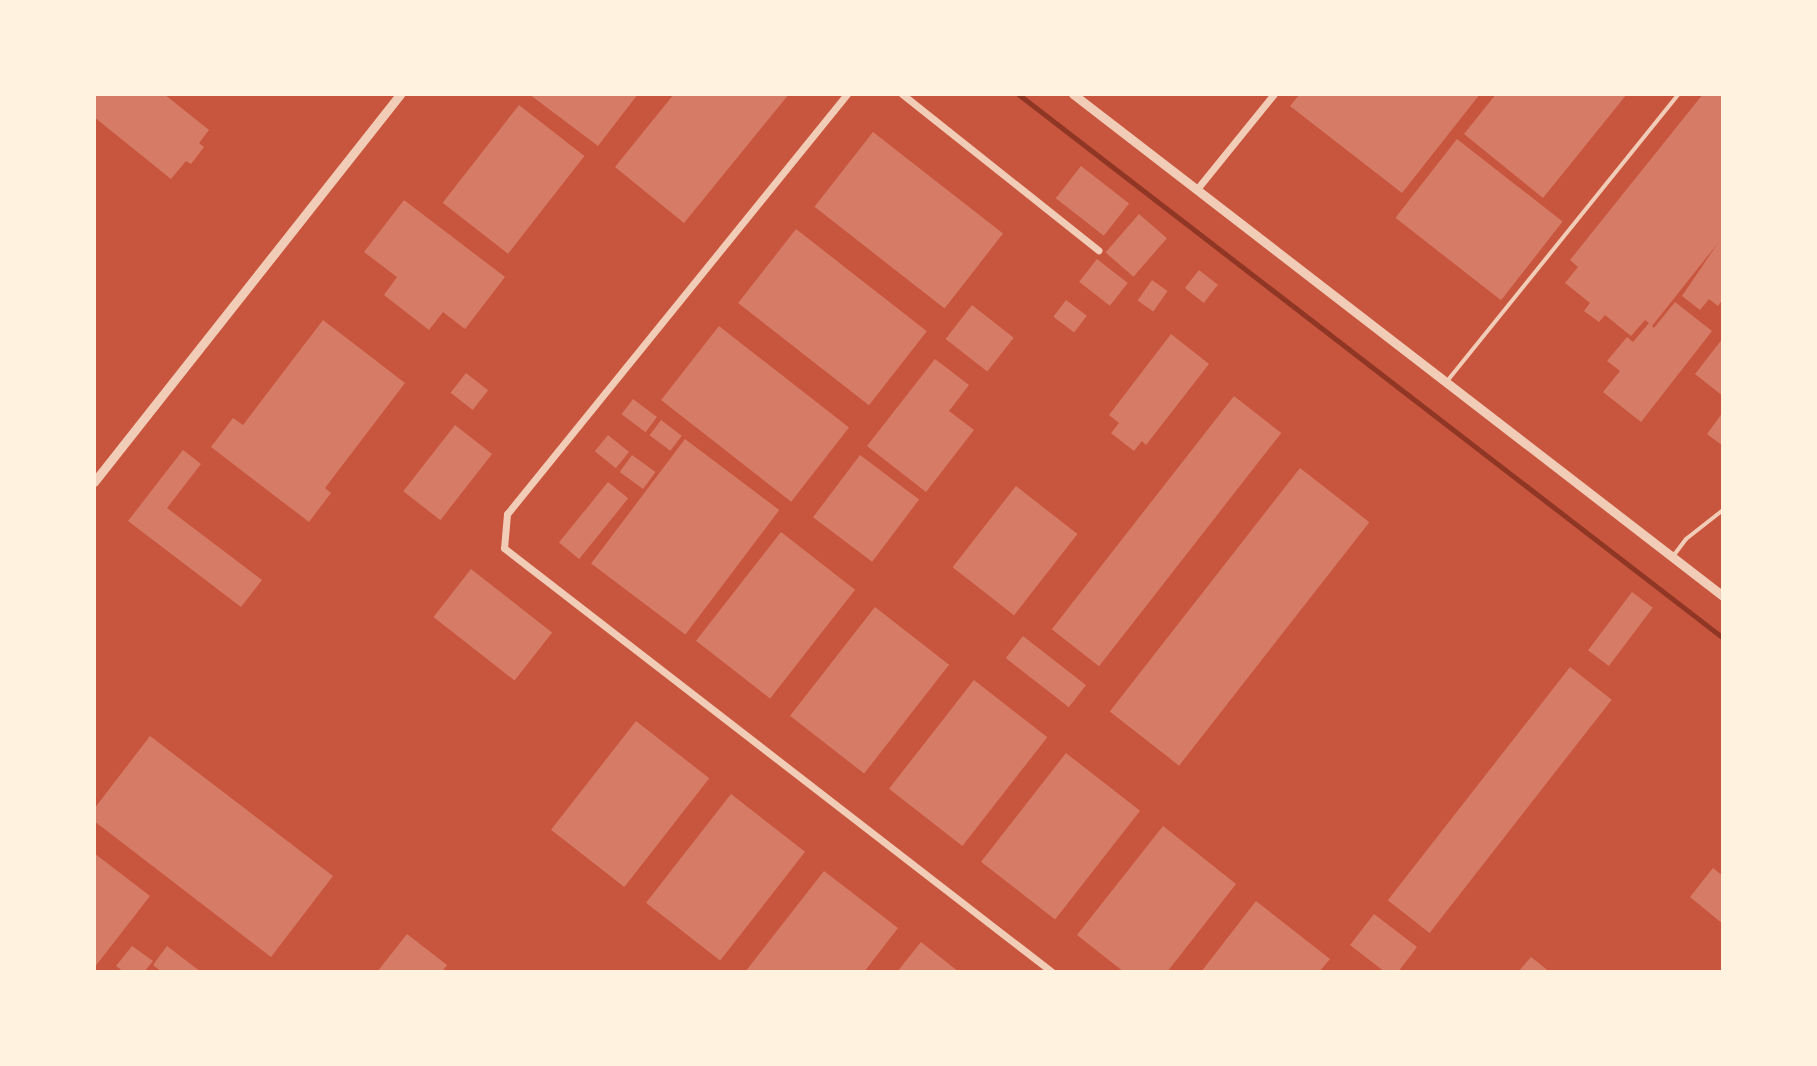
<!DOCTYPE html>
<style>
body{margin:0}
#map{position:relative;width:1817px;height:1066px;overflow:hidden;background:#c8553d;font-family:"PT Sans",sans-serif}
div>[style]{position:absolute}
.stream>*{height:5px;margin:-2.5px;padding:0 2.5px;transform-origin:2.5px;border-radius:2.5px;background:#8f3625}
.building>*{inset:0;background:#d67c66;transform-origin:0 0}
.service>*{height:4px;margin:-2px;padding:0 2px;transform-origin:2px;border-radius:2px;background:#f1ccb7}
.minor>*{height:7px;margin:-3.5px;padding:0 3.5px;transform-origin:3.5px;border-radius:3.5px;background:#f1ccb7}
.tertiary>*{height:9px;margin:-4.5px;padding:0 4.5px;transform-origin:4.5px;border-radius:4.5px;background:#f1ccb7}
span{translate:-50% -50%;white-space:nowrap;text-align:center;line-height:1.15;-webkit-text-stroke:8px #fff3e0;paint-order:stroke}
.frame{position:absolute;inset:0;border:96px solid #fff3e0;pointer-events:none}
</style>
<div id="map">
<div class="stream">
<div style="left:1018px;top:94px;width:890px;rotate:37.65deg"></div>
</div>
<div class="building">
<div style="clip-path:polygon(94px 94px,164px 94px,209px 130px,199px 143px,204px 147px,191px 164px,186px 161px,171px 179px,94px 117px)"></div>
<div style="clip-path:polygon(529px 94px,638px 94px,598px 146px)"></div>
<div style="clip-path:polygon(674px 94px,789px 94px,684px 223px,615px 167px)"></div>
<div style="clip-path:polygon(1300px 94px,1480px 94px,1402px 193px,1290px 106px)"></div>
<div style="clip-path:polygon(1496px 94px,1627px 94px,1543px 198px,1464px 134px)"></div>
<div style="clip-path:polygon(1703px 94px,1723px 94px,1723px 299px,1718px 306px,1709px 299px,1700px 310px,1682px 296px,1718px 243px,1652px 326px,1654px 328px,1675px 302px,1712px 331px,1641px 422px,1603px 392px,1620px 371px,1607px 361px,1627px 337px,1633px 342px,1649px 323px,1645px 320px,1631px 336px,1605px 315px,1599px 322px,1584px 311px,1590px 303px,1565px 283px,1578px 267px,1570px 260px)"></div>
<div style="left:519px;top:105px;width:83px;height:124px;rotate:38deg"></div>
<div style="left:873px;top:132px;width:165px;height:95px;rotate:38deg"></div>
<div style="left:1457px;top:139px;width:134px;height:100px;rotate:38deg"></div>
<div style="left:1081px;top:166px;width:61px;height:41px;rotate:38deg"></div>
<div style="clip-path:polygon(404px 200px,505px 277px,465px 329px,443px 312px,429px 330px,384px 295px,397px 277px,364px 252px)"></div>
<div style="left:1139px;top:214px;width:37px;height:51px;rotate:41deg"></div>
<div style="left:796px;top:229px;width:166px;height:94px;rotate:38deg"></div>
<div style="left:1097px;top:259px;width:39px;height:29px;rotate:38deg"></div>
<div style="left:1199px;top:270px;width:24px;height:23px;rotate:38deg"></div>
<div style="left:1152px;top:280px;width:19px;height:25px;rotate:35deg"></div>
<div style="left:1066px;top:300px;width:26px;height:21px;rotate:37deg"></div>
<div style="left:972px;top:305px;width:53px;height:43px;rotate:38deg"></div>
<div style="clip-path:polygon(323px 320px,405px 383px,325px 488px,331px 493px,309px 522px,211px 447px,233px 418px,243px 425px)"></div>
<div style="left:719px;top:326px;width:165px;height:94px;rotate:38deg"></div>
<div style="clip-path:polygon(1171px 334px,1209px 364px,1146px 445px,1142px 441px,1134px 451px,1111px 433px,1119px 423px,1109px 415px)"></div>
<div style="clip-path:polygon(1723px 338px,1723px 396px,1695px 374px)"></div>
<div style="clip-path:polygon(935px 359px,969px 385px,949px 411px,974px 430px,926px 492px,867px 446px)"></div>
<div style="left:466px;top:373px;width:28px;height:25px;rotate:38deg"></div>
<div style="left:1234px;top:396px;width:60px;height:296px;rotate:38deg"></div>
<div style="left:633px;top:399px;width:30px;height:19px;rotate:37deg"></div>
<div style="clip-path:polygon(1723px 412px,1723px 446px,1707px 434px)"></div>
<div style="left:661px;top:420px;width:26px;height:19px;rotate:37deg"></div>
<div style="left:455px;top:425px;width:47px;height:84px;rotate:38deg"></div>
<div style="left:608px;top:435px;width:27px;height:21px;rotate:39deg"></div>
<div style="left:685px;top:439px;width:118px;height:156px;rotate:37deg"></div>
<div style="clip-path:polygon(183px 450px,201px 464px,167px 508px,262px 580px,241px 607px,128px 521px)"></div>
<div style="left:632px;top:455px;width:29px;height:21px;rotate:36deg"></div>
<div style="left:860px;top:455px;width:74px;height:78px;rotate:37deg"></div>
<div style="left:1300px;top:468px;width:88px;height:309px;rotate:38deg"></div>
<div style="left:608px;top:482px;width:26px;height:78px;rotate:39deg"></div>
<div style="left:1016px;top:486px;width:78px;height:103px;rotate:38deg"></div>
<div style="left:781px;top:532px;width:94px;height:138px;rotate:38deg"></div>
<div style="left:471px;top:569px;width:103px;height:61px;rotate:38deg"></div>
<div style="left:1632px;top:592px;width:26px;height:73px;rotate:37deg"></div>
<div style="left:875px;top:607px;width:94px;height:138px;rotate:38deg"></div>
<div style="left:1023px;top:636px;width:80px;height:28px;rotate:38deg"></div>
<div style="left:1570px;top:667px;width:53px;height:296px;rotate:38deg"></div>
<div style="left:974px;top:680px;width:93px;height:138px;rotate:38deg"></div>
<div style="left:636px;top:721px;width:93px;height:138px;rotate:38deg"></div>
<div style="clip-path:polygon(150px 736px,333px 876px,271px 957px,94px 821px,94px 809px)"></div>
<div style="left:1066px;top:753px;width:94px;height:138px;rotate:38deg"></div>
<div style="left:731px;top:794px;width:94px;height:138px;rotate:38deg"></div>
<div style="clip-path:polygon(1163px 826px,1236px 884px,1167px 972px,1124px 972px,1077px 935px)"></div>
<div style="clip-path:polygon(94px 853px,150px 896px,94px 968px)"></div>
<div style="clip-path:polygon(1713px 868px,1723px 876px,1723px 924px,1690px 897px)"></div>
<div style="clip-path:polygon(824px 871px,898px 928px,864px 972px,745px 972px)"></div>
<div style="clip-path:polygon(1256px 901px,1330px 959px,1319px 972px,1201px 972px)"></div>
<div style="clip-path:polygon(1374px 914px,1417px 947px,1398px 972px,1385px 972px,1350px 945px)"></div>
<div style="clip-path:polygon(407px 934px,447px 965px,442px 972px,377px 972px)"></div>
<div style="clip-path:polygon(921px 942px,959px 972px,897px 972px)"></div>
<div style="clip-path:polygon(132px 946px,153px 961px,144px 972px,124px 972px,116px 966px)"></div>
<div style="clip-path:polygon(167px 946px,201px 972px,162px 972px,153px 965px)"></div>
<div style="clip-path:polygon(1531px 957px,1550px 972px,1518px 972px)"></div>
</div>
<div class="service">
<div style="left:1448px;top:380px;width:368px;rotate:-51.1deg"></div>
<div style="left:1674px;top:555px;width:20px;rotate:-53deg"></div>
<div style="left:1686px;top:539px;width:47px;rotate:-38.1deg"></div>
</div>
<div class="minor">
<div style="left:847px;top:94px;width:540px;rotate:128.99deg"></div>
<div style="left:507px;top:514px;width:34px;rotate:95deg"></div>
<div style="left:504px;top:548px;width:693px;rotate:37.73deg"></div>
<div style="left:902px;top:94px;width:251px;rotate:38.5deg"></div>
<div style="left:1197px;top:189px;width:122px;rotate:-51deg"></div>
</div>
<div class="tertiary">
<div style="left:1073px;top:94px;width:821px;rotate:37.68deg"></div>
<div style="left:94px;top:482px;width:494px;rotate:-51.7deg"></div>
</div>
<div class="frame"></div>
</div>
